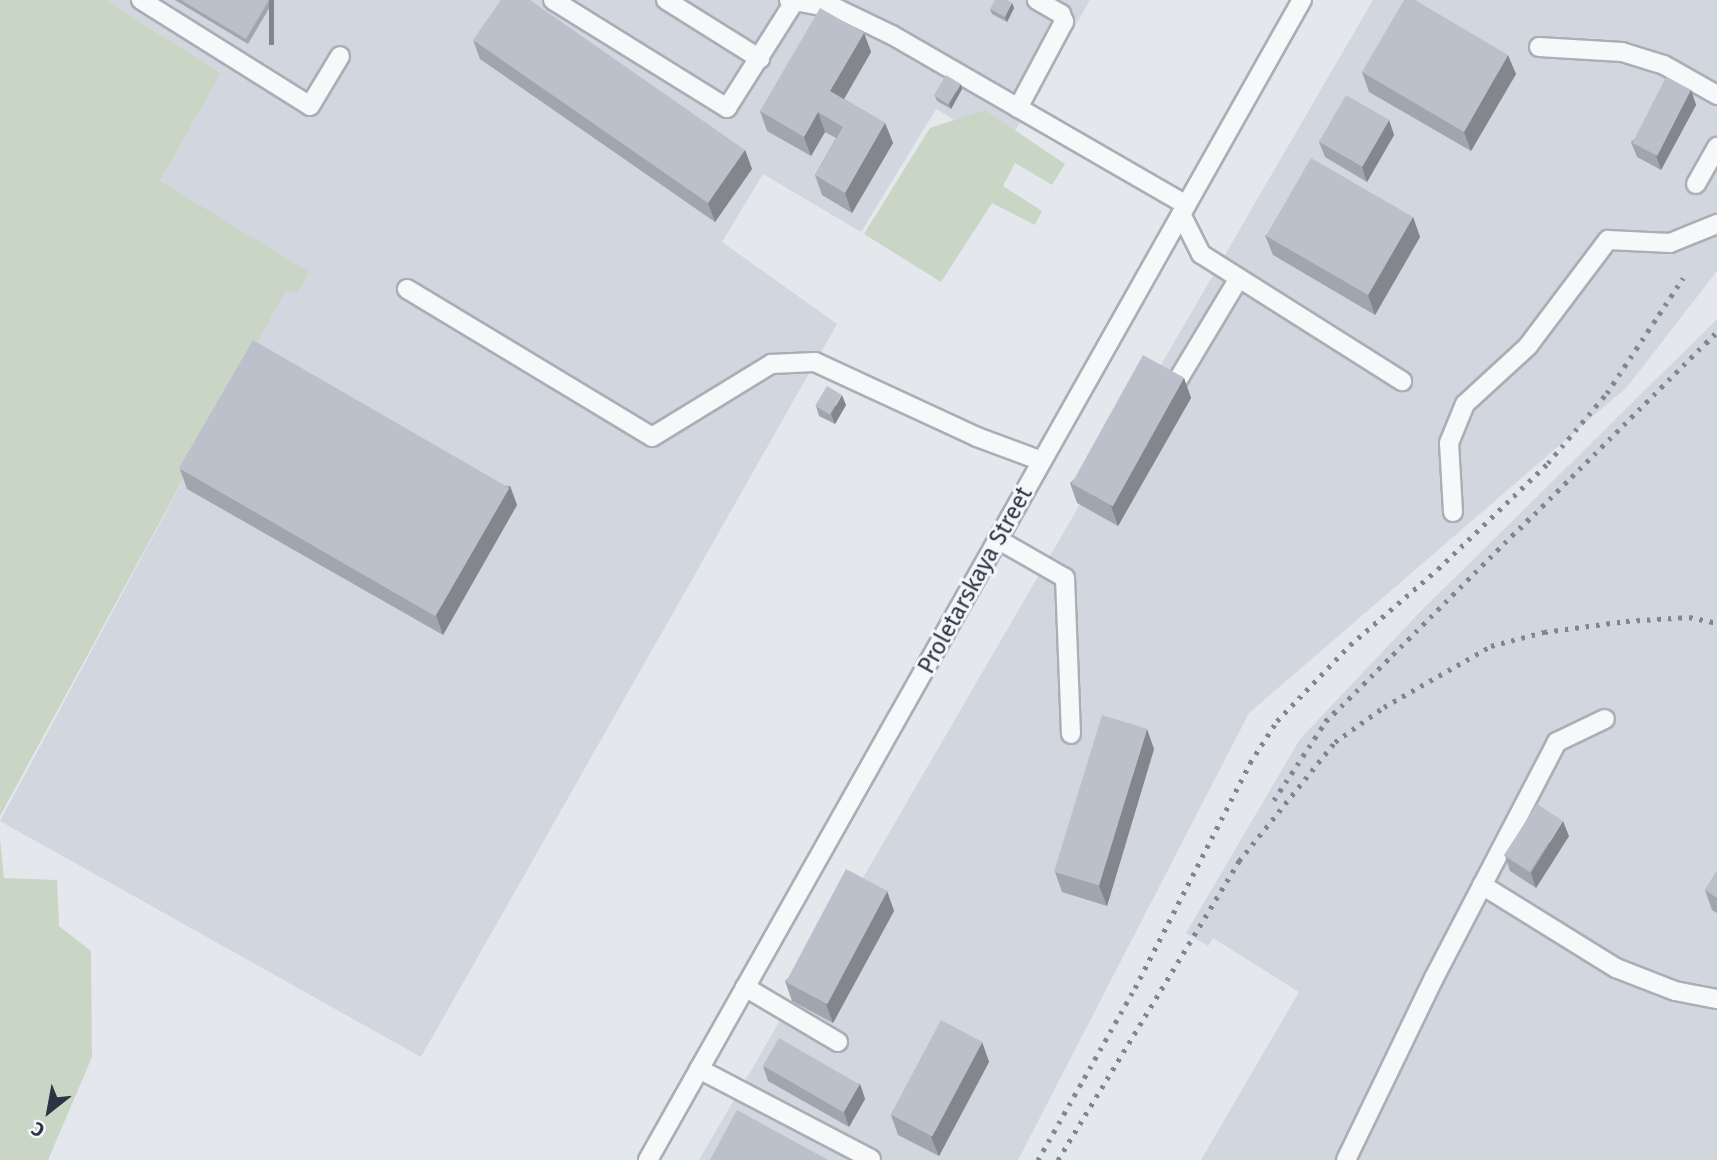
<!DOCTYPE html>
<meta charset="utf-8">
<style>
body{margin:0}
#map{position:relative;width:1717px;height:1160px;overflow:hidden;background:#e4e7ec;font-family:"Fira Sans",sans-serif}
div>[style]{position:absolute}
.built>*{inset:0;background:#d2d6de}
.green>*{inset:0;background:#c9d6c5}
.roads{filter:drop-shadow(2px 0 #a9aeb7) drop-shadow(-2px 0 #a9aeb7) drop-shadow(0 2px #a9aeb7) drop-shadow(0 -2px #a9aeb7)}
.minor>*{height:18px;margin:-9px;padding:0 9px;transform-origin:9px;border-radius:9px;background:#f7f8fa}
.rail>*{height:5px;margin-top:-2.5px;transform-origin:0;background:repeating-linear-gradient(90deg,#7d8696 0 3.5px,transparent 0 10.5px)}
.wall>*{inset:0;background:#a1a5ae}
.shaded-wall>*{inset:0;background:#83868d;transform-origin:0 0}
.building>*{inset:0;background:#bbc0ca;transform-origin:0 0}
span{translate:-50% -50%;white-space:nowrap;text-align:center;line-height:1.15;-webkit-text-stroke:6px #f4f6f9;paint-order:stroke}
.street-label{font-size:23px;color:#2b3445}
.north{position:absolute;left:14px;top:1076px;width:70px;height:70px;-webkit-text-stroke:5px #f4f6f9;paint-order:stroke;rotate:211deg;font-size:19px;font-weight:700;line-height:28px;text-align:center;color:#2b3445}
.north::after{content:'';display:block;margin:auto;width:24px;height:32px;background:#2b3445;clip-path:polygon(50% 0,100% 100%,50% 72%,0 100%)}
</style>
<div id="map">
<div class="built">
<div style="clip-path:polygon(106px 0,1090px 0,1004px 150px,936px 109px,861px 232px,763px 174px,722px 242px,837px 324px,421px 1057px,0 821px,286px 289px,297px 293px,160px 181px,221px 73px)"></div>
<div style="clip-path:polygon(1373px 0,1717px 0,1717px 271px,1627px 387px,1249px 713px,1018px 1160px,699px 1160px)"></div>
<div style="clip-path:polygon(1717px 319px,1717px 1160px,1201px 1160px,1299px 992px,1213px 938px,1208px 946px,1186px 933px,1300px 739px,1419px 613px)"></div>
</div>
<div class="green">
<div style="clip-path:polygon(0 0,106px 0,221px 73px,160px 181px,309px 272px,297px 293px,286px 290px,0 816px)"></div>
<div style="clip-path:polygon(985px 110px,1065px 164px,1052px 185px,1015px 163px,1003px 186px,1042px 211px,1035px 225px,992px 203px,941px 282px,864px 234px,930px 128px)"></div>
<div style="clip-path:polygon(0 839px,4px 878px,57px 880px,59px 926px,91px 951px,92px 1057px,48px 1160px,0 1160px)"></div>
</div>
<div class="roads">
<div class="minor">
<div style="left:141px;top:0;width:199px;rotate:32.1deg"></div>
<div style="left:310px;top:106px;width:58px;rotate:-59deg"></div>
<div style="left:553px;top:0;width:205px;rotate:31.8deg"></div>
<div style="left:727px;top:108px;width:125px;rotate:-57.7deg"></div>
<div style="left:666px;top:0;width:111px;rotate:32.1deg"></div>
<div style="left:789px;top:0;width:50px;rotate:10.4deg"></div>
<div style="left:838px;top:9px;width:60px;rotate:25.7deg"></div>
<div style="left:892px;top:35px;width:340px;rotate:30deg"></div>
<div style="left:1539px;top:47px;width:83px;rotate:3.4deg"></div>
<div style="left:1622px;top:52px;width:44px;rotate:17.2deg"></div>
<div style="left:1664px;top:65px;width:61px;rotate:29.5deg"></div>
<div style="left:1018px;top:108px;width:98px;rotate:-61.9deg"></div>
<div style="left:1064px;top:22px;width:9px;rotate:-111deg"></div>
<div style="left:1061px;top:14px;width:28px;rotate:-150deg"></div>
<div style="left:1696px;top:184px;width:43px;rotate:-60.4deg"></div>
<div style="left:1181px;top:214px;width:45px;rotate:63.4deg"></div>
<div style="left:1201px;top:254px;width:238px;rotate:32.3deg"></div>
<div style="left:407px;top:289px;width:286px;rotate:31.1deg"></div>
<div style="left:652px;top:437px;width:140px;rotate:-31.5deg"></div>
<div style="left:771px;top:364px;width:44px;rotate:-2.6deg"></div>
<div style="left:815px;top:362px;width:179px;rotate:24.8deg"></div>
<div style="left:977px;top:437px;width:69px;rotate:20.3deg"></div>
<div style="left:1176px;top:383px;width:122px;rotate:-59deg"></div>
<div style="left:1453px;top:512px;width:69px;rotate:-93.3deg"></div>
<div style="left:1449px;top:443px;width:42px;rotate:-67.7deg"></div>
<div style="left:1465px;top:404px;width:86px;rotate:-42.6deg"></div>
<div style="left:1528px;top:346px;width:133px;rotate:-53deg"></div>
<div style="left:1608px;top:240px;width:62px;rotate:2.8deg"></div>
<div style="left:1670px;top:243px;width:51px;rotate:-22deg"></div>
<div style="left:997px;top:539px;width:78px;rotate:29.8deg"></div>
<div style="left:1065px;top:578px;width:156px;rotate:87.8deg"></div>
<div style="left:1482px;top:885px;width:158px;rotate:31.8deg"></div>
<div style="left:1616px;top:968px;width:63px;rotate:21.3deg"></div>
<div style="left:1675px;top:991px;width:43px;rotate:10.8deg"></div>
<div style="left:745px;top:987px;width:108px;rotate:30.6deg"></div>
<div style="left:699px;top:1069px;width:194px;rotate:27.6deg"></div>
<div style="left:648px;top:1160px;width:1332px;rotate:-60.59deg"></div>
<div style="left:1346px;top:1160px;width:202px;rotate:-64.2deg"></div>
<div style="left:1434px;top:978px;width:266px;rotate:-62.5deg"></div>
<div style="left:1557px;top:742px;width:53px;rotate:-25.6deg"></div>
</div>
</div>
<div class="rail">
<div style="left:1274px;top:800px;width:95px;rotate:-56.6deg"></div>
<div style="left:1326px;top:721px;width:552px;rotate:-44.85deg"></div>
<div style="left:1038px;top:1160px;width:197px;rotate:-60.6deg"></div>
<div style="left:1135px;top:988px;width:253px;rotate:-62.9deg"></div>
<div style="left:1250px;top:763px;width:50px;rotate:-57.3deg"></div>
<div style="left:1277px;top:721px;width:105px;rotate:-46.2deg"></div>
<div style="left:1350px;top:645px;width:116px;rotate:-40.8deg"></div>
<div style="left:1438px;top:569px;width:153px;rotate:-43.9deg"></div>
<div style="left:1548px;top:463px;width:92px;rotate:-49.9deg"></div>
<div style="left:1607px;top:393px;width:138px;rotate:-56.5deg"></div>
<div style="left:1058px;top:1160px;width:350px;rotate:-58.8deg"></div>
<div style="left:1239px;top:861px;width:153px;rotate:-51.1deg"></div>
<div style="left:1335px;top:742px;width:60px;rotate:-35.5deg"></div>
<div style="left:1384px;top:707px;width:123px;rotate:-29.7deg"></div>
<div style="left:1491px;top:646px;width:55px;rotate:-14.8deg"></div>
<div style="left:1544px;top:632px;width:83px;rotate:-7.6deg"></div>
<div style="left:1626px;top:621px;width:63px;rotate:-3.6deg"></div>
<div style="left:1689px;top:617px;width:29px;rotate:12deg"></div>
</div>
<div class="wall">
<div style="clip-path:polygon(175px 0,274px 0,248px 44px)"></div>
<div style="clip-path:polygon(1012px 3px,1014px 8px,1007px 22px,992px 14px,990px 9px)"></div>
<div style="clip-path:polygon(864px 33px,871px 52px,844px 99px,885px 123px,893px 143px,852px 213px,822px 195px,815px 175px,836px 138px,825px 132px,811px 156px,767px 131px,760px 111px)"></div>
<div style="clip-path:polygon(473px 40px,745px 150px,752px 169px,715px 222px,480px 59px)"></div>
<div style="clip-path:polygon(1362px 72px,1516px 74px,1471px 151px,1369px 92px)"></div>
<div style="clip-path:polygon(962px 89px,951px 109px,937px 101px,935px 96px)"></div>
<div style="clip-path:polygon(1691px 90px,1696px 105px,1661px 170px,1637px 157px,1631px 142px)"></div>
<div style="clip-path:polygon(1389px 120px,1394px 135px,1367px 182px,1325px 157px,1319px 142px)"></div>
<div style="clip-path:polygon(1413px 217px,1420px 237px,1375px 315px,1273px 255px,1265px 235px)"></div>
<div style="clip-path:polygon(1184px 378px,1191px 398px,1118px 526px,1077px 503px,1070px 483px)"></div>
<div style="clip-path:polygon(846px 405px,835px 424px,819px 416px,816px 406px)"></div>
<div style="clip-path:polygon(180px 469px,510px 486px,517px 505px,443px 635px,187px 489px)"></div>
<div style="clip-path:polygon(1154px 749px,1107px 906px,1062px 892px,1055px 872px)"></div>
<div style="clip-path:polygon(1569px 836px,1536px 888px,1510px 871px,1505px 856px)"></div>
<div style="clip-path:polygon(1717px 871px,1717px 913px,1712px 910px,1705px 890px)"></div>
<div style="clip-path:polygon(887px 891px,894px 911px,833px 1023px,792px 1001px,785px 981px)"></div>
<div style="clip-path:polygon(982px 1042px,989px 1062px,939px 1156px,898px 1135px,891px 1115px)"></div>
<div style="clip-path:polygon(763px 1066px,860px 1084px,865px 1099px,849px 1127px,768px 1081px)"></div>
</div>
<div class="shaded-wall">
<div style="left:269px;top:0;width:5px;height:45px"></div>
<div style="clip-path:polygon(1012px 3px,1014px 8px,1007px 22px,1005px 17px)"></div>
<div style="clip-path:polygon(864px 33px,871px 52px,837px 111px,830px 91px)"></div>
<div style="clip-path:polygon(1508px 55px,1516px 74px,1471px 151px,1464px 132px)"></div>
<div style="clip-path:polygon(961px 84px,962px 89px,951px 109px,949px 104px)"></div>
<div style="clip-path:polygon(1691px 90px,1696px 105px,1661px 170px,1656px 155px)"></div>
<div style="clip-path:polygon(818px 112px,825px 132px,811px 156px,804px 137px)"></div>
<div style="clip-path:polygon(1389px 120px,1394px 135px,1367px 182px,1362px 167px)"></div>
<div style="clip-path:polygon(885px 123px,893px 143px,852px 213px,845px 193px)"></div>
<div style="clip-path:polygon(745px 150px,752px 169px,715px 222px,708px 203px)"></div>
<div style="clip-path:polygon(1413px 217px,1420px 237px,1375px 315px,1368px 295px)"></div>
<div style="clip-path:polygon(1184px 378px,1191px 398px,1118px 526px,1111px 506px)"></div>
<div style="clip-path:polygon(842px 395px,846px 405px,835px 424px,831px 414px)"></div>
<div style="clip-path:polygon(510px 486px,517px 505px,443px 635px,436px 615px)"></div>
<div style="clip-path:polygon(1147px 729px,1154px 749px,1107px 906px,1099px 886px)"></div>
<div style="clip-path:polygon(1563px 821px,1569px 836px,1536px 888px,1531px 873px)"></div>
<div style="clip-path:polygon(887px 891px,894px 911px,833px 1023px,826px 1004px)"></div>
<div style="clip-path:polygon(982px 1042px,989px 1062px,939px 1156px,931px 1137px)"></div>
<div style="clip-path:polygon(860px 1084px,865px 1099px,849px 1127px,844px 1112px)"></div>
</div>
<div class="building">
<div style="clip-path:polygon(181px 0,269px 0,246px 39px)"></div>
<div style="clip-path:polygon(501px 0,530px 0,745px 150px,708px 203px,473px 40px)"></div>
<div style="clip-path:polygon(995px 0,1007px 0,1012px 3px,1005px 17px,990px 9px)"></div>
<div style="clip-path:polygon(1404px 0,1415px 0,1508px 55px,1464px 132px,1362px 72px)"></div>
<div style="clip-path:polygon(820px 8px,864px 33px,830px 91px,885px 123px,845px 193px,815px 175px,843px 127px,818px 112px,804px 137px,760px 111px)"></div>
<div style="left:946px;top:75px;width:17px;height:24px;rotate:31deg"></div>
<div style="left:1666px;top:77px;width:28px;height:74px;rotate:27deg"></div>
<div style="left:1346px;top:95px;width:50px;height:54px;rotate:30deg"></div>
<div style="left:1311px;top:158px;width:118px;height:90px;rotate:30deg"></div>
<div style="left:253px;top:340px;width:296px;height:148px;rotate:30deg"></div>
<div style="left:1143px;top:355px;width:47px;height:147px;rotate:29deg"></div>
<div style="left:827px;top:386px;width:17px;height:23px;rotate:31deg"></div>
<div style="left:1102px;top:715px;width:47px;height:164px;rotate:17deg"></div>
<div style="left:1537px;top:804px;width:31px;height:61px;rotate:33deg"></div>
<div style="left:846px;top:869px;width:47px;height:128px;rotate:28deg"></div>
<div style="clip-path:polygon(1717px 871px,1717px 898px,1705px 890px)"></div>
<div style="left:941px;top:1020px;width:47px;height:107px;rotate:28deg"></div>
<div style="left:779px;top:1038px;width:93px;height:32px;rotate:30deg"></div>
<div style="clip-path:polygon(737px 1110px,828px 1160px,710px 1160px)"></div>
</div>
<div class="street-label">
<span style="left:975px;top:580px;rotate:-61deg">Proletarskaya Street</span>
</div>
<div class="north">С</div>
</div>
